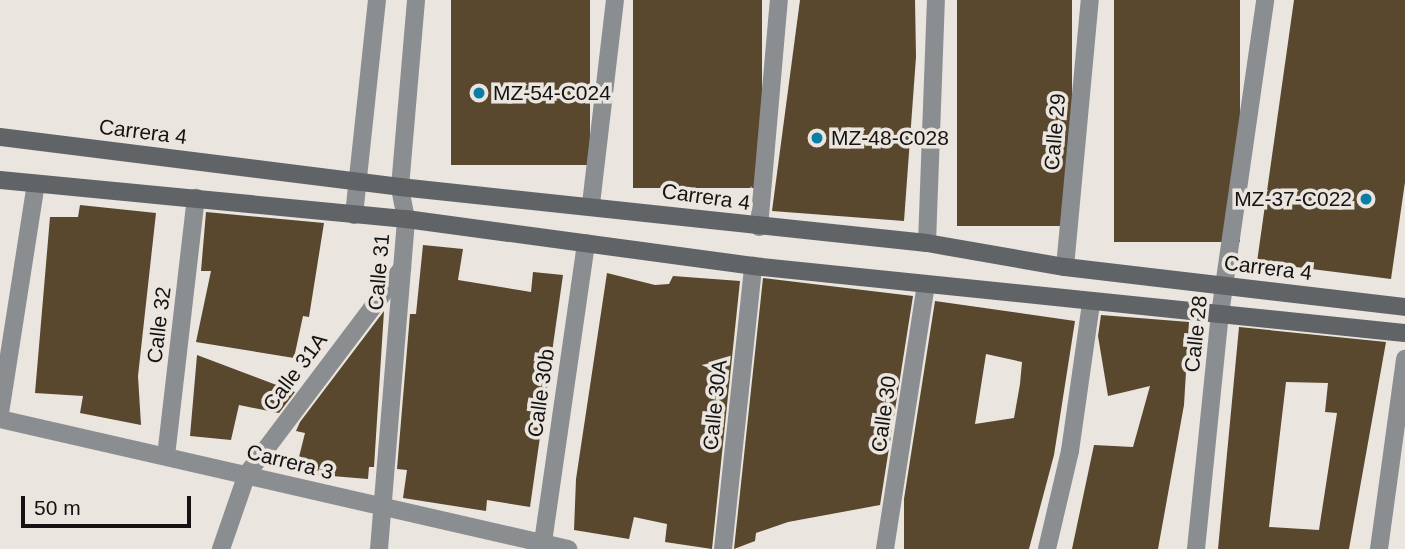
<!DOCTYPE html>
<style>
body{margin:0}
#map{position:relative;width:1405px;height:549px;overflow:hidden;background:#ebe5df;font-family:Arial,sans-serif}
div>[style]{position:absolute}
.building>*{inset:0;background:#59472e;transform-origin:0 0}
.minor>*{height:18px;margin:-9px;padding:0 9px;transform-origin:9px;border-radius:9px;background:#8b8e90}
.tertiary>*{height:18px;margin:-9px;padding:0 9px;transform-origin:9px;border-radius:9px;background:#8b8e90}
.secondary>*{height:18px;margin:-9px;padding:0 9px;transform-origin:9px;border-radius:9px;background:#606467}
.dots>*{width:19px;height:19px;translate:-50% -50%;box-sizing:border-box;border:4px solid #ebe5df;border-radius:50%}
span{translate:-50% -50%;white-space:nowrap;text-align:center;line-height:1.15;-webkit-text-stroke:7px #ebe5df;paint-order:stroke}
.poi-label{font-size:21px;color:#151311}
.left{translate:0 -50%;text-align:left}
.right{translate:-100% -50%;text-align:right}
.street-label{font-size:21px;color:#151311}
.scale{position:absolute;left:21px;top:496px;width:170px;height:32px;box-sizing:border-box;border:4px solid #151311;border-top:0;padding-left:9px;font-size:21px;line-height:24px;white-space:nowrap;color:#151311;-webkit-text-stroke:5px #ebe5df;paint-order:stroke}
</style>
<div id="map">
<div class="building">
<div style="left:451px;top:0;width:139px;height:165px"></div>
<div style="left:633px;top:0;width:129px;height:188px"></div>
<div style="clip-path:polygon(800px 0,915px 0,916px 57px,904px 221px,772px 211px)"></div>
<div style="left:957px;top:0;width:115px;height:226px"></div>
<div style="left:1114px;top:0;width:126px;height:242px"></div>
<div style="clip-path:polygon(1294px 0,1405px 0,1405px 182px,1391px 279px,1257px 262px)"></div>
<div style="clip-path:polygon(80px 205px,156px 213px,138px 376px,141px 425px,80px 413px,83px 396px,35px 393px,50px 217px,78px 217px)"></div>
<div style="clip-path:polygon(206px 212px,324px 223px,309px 317px,303px 316px,294px 358px,196px 342px,211px 271px,201px 271px)"></div>
<div style="clip-path:polygon(423px 245px,463px 249px,458px 280px,531px 292px,533px 272px,563px 275px,530px 507px,487px 500px,486px 511px,403px 498px,407px 470px,397px 469px,410px 314px,416px 314px)"></div>
<div style="clip-path:polygon(607px 273px,655px 285px,669px 284px,673px 276px,740px 281px,712px 549px,665px 542px,667px 524px,634px 517px,629px 539px,574px 530px,576px 479px)"></div>
<div style="clip-path:polygon(763px 278px,913px 296px,880px 505px,788px 522px,756px 533px,755px 541px,734px 549px)"></div>
<div style="clip-path:polygon(evenodd,935px 301px,1075px 321px,1054px 455px,1029px 549px,904px 549px,904px 499px,935px 301px,986px 354px,1022px 362px,1020px 384px,1014px 418px,975px 424px,986px 354px)"></div>
<div style="clip-path:polygon(384px 311px,374px 467px,369px 467px,368px 479px,308px 474px,311px 464px,298px 461px,305px 433px,296px 431px,300px 422px)"></div>
<div style="clip-path:polygon(1101px 315px,1189px 322px,1184px 405px,1158px 549px,1072px 549px,1094px 445px,1133px 447px,1150px 386px,1108px 396px,1098px 336px)"></div>
<div style="clip-path:polygon(evenodd,1239px 327px,1386px 342px,1349px 549px,1218px 549px,1239px 327px,1286px 382px,1328px 383px,1325px 412px,1337px 413px,1319px 530px,1269px 527px,1286px 382px)"></div>
<div style="clip-path:polygon(197px 355px,295px 392px,279px 413px,239px 405px,231px 440px,190px 436px)"></div>
</div>
<div class="minor">
<div style="left:591px;top:204px;width:205px;rotate:-83.3deg"></div>
<div style="left:759px;top:227px;width:228px;rotate:-85deg"></div>
<div style="left:927px;top:243px;width:243px;rotate:-87.9deg"></div>
<div style="left:1065px;top:267px;width:268px;rotate:-84.7deg"></div>
<div style="left:0;top:413px;width:232px;rotate:-81.1deg"></div>
<div style="left:0;top:419px;width:583px;rotate:12.89deg"></div>
<div style="left:166px;top:456px;width:260px;rotate:-83.4deg"></div>
<div style="left:221px;top:549px;width:79px;rotate:-70.9deg"></div>
<div style="left:247px;top:474px;width:258px;rotate:-53deg"></div>
<div style="left:379px;top:549px;width:331px;rotate:-85.3deg"></div>
<div style="left:542px;top:549px;width:309px;rotate:-81.8deg"></div>
<div style="left:723px;top:549px;width:285px;rotate:-83.9deg"></div>
<div style="left:885px;top:549px;width:268px;rotate:-81.2deg"></div>
<div style="left:1047px;top:549px;width:101px;rotate:-76.8deg"></div>
<div style="left:1070px;top:451px;width:148px;rotate:-81.9deg"></div>
<div style="left:1196px;top:549px;width:236px;rotate:-84.2deg"></div>
<div style="left:1220px;top:314px;width:317px;rotate:-81.8deg"></div>
<div style="left:1379px;top:549px;width:192px;rotate:-82.2deg"></div>
</div>
<div class="tertiary">
<div style="left:354px;top:215px;width:216px;rotate:-83.9deg"></div>
<div style="left:406px;top:219px;width:33px;rotate:-101deg"></div>
<div style="left:400px;top:187px;width:188px;rotate:-85.1deg"></div>
</div>
<div class="secondary">
<div style="left:0;top:137px;width:403px;rotate:7.1deg"></div>
<div style="left:400px;top:187px;width:530px;rotate:6.07deg"></div>
<div style="left:927px;top:243px;width:140px;rotate:9.9deg"></div>
<div style="left:1065px;top:267px;width:342px;rotate:6.7deg"></div>
<div style="left:0;top:180px;width:408px;rotate:5.5deg"></div>
<div style="left:406px;top:219px;width:350px;rotate:7.7deg"></div>
<div style="left:753px;top:266px;width:655px;rotate:5.87deg"></div>
</div>
<div class="dots">
<div style="left:479px;top:93px;background:#0b7ea6"></div>
<div style="left:817px;top:138px;background:#0b7ea6"></div>
<div style="left:1366px;top:199px;background:#0b7ea6"></div>
</div>
<div class="poi-label">
<span class="left" style="left:493px;top:93px">MZ-54-C024</span>
<span class="left" style="left:831px;top:138px">MZ-48-C028</span>
<span class="right" style="left:1352px;top:199px">MZ-37-C022</span>
</div>
<div class="street-label">
<span style="left:143px;top:132px;rotate:7deg">Carrera 4</span>
<span style="left:1055px;top:132px;rotate:-85deg">Calle 29</span>
<span style="left:706px;top:197px;rotate:8deg">Carrera 4</span>
<span style="left:1268px;top:268px;rotate:7deg">Carrera 4</span>
<span style="left:379px;top:272px;rotate:-85deg">Calle 31</span>
<span style="left:159px;top:325px;rotate:-83deg">Calle 32</span>
<span style="left:1196px;top:334px;rotate:-84deg">Calle 28</span>
<span style="left:295px;top:372px;rotate:-53deg">Calle 31A</span>
<span style="left:541px;top:393px;rotate:-82deg">Calle 30b</span>
<span style="left:715px;top:405px;rotate:-84deg">Calle 30A</span>
<span style="left:884px;top:414px;rotate:-82deg">Calle 30</span>
<span style="left:290px;top:462px;rotate:14deg">Carrera 3</span>
</div>
<div class="scale">50 m</div>
</div>
